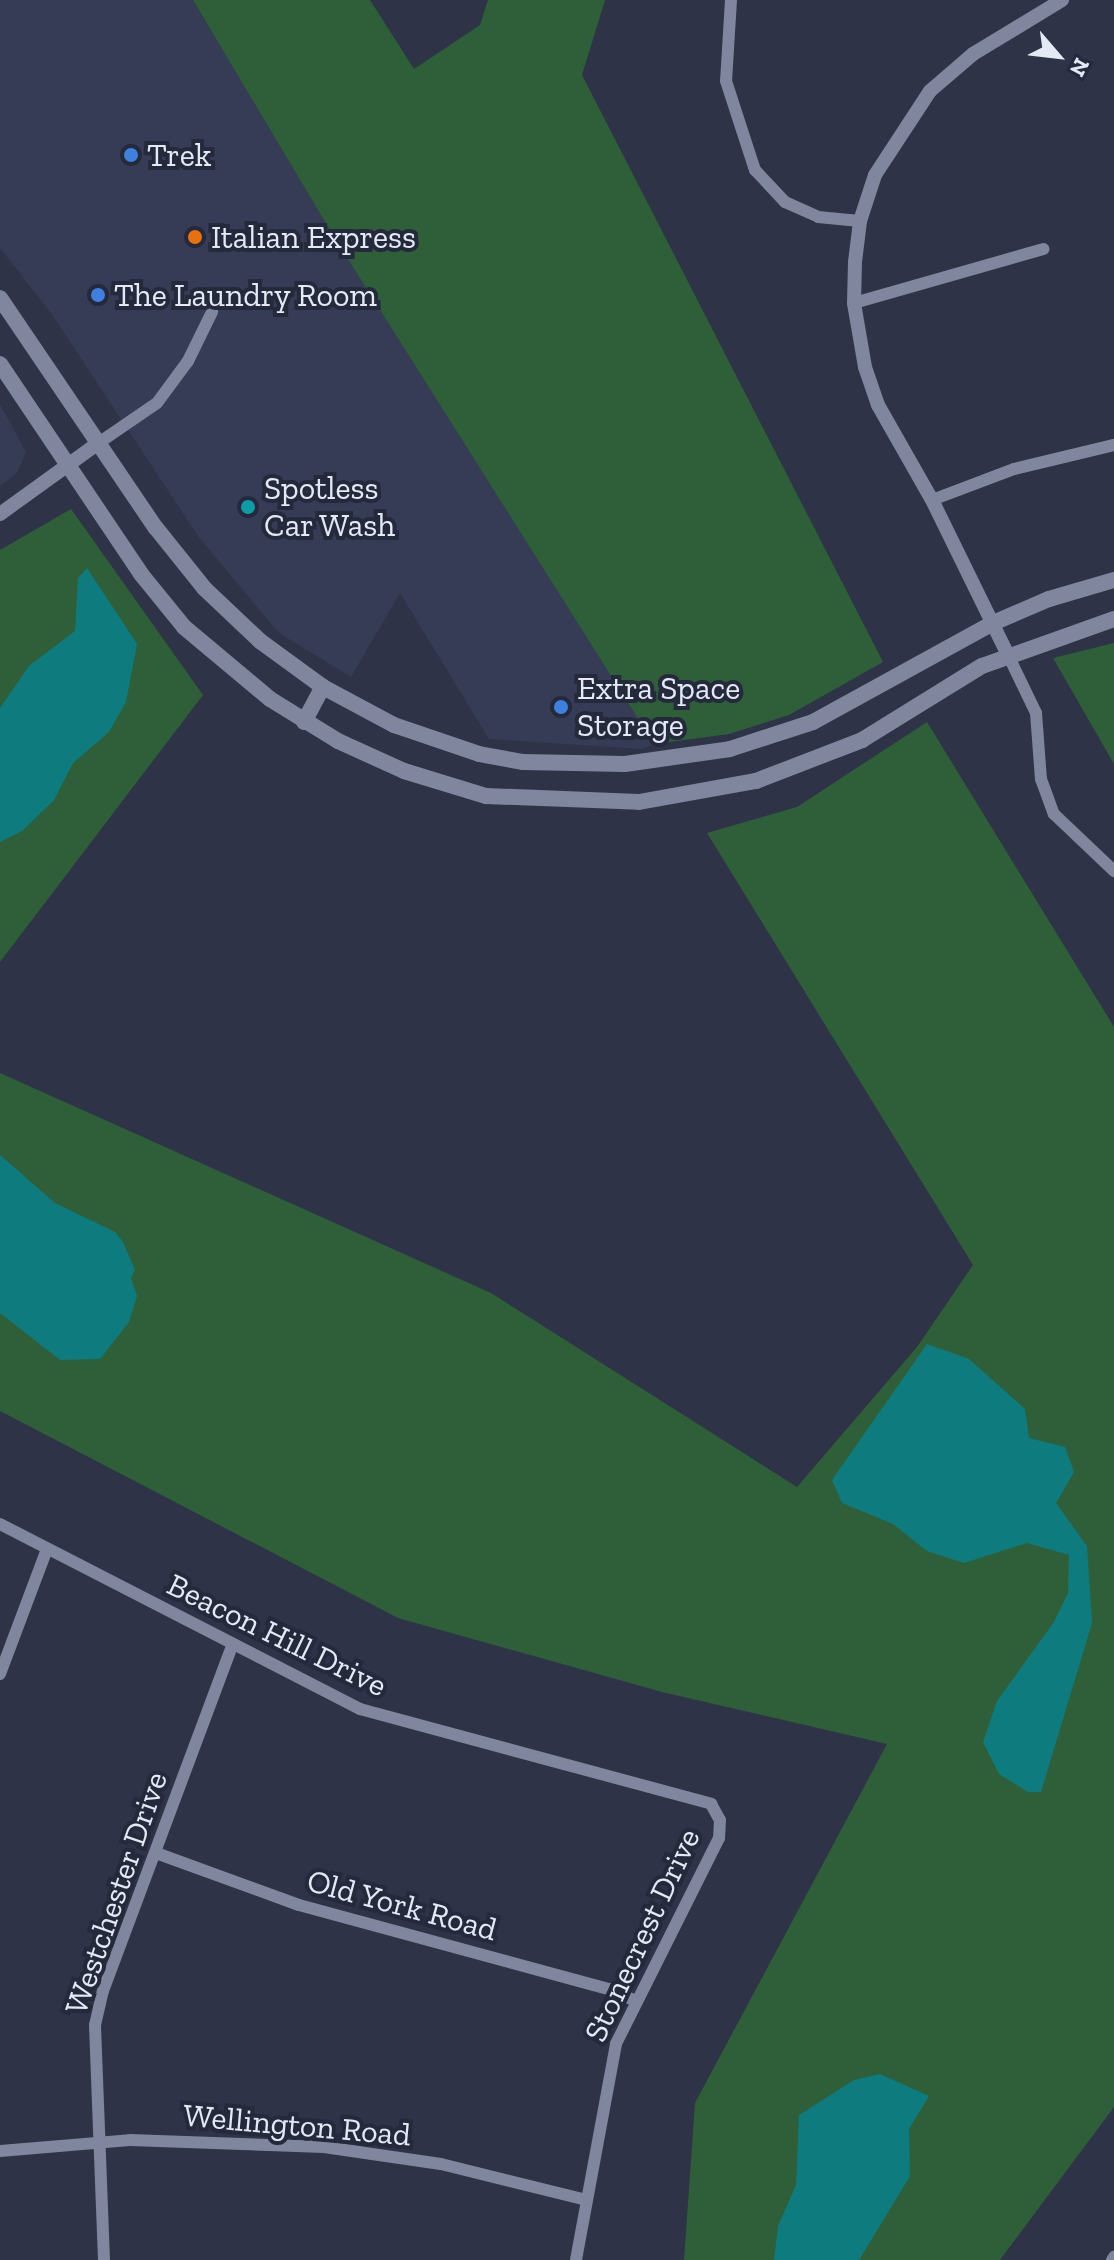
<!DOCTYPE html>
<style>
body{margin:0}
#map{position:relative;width:1114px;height:2260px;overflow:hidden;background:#2e3347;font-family:"Zilla Slab",serif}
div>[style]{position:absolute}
.built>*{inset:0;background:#363c56}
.green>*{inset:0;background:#2e5f39}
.water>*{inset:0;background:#0e7c7f}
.minor>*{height:12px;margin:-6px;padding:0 6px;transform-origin:6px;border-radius:6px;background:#7f869d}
.tertiary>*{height:14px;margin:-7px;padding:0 7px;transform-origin:7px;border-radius:7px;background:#7f869d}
.secondary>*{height:16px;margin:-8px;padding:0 8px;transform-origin:8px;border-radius:8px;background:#7f869d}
.dots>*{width:22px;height:22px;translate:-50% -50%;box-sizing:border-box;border:4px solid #24293c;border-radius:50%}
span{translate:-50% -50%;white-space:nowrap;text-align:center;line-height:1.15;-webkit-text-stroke:8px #24293c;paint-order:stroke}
.poi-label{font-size:32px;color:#e5e9f6}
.left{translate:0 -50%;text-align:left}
.street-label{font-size:32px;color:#e5e9f6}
.north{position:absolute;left:1018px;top:16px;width:80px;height:80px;-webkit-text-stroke:6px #24293c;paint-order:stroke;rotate:118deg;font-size:22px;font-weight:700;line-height:32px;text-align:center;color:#e5e9f6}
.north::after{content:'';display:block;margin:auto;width:28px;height:36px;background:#e5e9f6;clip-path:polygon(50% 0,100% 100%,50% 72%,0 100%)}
</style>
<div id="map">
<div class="built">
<div style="clip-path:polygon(0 0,193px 0,334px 237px,654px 744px,642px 749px,489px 739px,400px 593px,351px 677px,279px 633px,198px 536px,51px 313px,0 248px)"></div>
<div style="clip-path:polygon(0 404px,26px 452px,17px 473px,0 486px)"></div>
</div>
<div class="green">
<div style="clip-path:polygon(193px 0,370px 0,414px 69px,480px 25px,488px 0,605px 0,582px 75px,883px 662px,789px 715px,729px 734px,654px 744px,334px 237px)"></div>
<div style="clip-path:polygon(71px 509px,203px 695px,0 962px,0 550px)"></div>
<div style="clip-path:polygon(1114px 643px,1114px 764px,1053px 658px)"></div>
<div style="clip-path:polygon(927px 722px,1114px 1027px,1114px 2107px,1000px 2260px,684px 2260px,695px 2103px,887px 1744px,662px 1692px,398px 1618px,0 1411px,0 1073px,491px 1293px,797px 1487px,917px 1347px,973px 1265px,707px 833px,797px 807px)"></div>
</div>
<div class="water">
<div style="clip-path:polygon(87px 568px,137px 644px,126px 702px,109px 732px,73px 763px,54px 800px,22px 831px,0 842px,0 708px,29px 666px,75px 631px,78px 578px)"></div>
<div style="clip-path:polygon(0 1155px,55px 1203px,115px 1232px,123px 1242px,135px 1270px,131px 1278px,137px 1296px,129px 1322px,100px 1359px,60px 1360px,0 1313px)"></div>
<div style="clip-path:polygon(927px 1344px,969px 1359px,1025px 1409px,1029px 1438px,1065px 1447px,1074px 1472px,1056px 1503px,1087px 1546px,1092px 1623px,1041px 1792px,1028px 1792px,999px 1774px,983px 1742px,997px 1701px,1054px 1622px,1068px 1593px,1069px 1555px,1027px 1543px,964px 1563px,927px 1551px,893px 1524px,842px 1503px,832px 1480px)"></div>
<div style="clip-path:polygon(880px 2074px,929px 2096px,909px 2129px,910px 2176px,859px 2260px,774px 2260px,778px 2226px,796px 2185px,799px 2115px,854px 2080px)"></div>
</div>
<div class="minor">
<div style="left:731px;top:0;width:81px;rotate:93.5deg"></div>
<div style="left:726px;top:81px;width:94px;rotate:72deg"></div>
<div style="left:755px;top:170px;width:44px;rotate:46.8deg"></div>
<div style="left:785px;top:202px;width:36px;rotate:24deg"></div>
<div style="left:818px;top:217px;width:42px;rotate:5.4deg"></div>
<div style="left:854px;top:303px;width:197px;rotate:-15.9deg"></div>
<div style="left:100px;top:442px;width:69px;rotate:-34.4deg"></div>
<div style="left:157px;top:403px;width:52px;rotate:-53.6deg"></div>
<div style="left:188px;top:361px;width:55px;rotate:-63.9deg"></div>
<div style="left:932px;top:500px;width:88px;rotate:-20.7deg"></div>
<div style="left:1014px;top:469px;width:103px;rotate:-13.5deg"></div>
<div style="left:1008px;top:655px;width:64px;rotate:64.2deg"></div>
<div style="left:1036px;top:713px;width:66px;rotate:85.7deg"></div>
<div style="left:1041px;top:779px;width:37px;rotate:70deg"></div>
<div style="left:1054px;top:814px;width:83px;rotate:43.5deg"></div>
<div style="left:0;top:1524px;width:405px;rotate:27.2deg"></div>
<div style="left:360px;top:1709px;width:364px;rotate:15.1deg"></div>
<div style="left:711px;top:1804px;width:18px;rotate:61deg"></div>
<div style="left:720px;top:1820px;width:18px;rotate:93deg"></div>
<div style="left:719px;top:1838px;width:230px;rotate:116.6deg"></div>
<div style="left:616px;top:2044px;width:220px;rotate:100.5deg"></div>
<div style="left:0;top:1674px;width:134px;rotate:-69.4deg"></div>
<div style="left:156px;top:1853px;width:152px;rotate:20deg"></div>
<div style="left:299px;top:1905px;width:321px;rotate:15.2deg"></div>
<div style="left:609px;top:1989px;width:30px;rotate:24deg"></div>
<div style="left:0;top:2151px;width:130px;rotate:-4.8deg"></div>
<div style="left:130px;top:2140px;width:194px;rotate:2.1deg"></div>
<div style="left:324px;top:2147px;width:118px;rotate:8.3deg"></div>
<div style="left:441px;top:2164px;width:149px;rotate:13.9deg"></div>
<div style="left:104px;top:2260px;width:235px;rotate:-92.2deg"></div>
<div style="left:95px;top:2025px;width:35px;rotate:-77deg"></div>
<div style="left:103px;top:1991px;width:368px;rotate:-69.5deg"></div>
<div style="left:1112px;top:2260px;width:4px;rotate:-56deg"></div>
</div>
<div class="tertiary">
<div style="left:0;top:514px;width:123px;rotate:-35.8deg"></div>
<div style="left:1008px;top:655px;width:173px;rotate:-116.1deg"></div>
<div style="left:932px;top:500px;width:109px;rotate:-119.6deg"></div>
<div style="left:878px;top:405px;width:40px;rotate:-108.9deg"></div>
<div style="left:865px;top:367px;width:65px;rotate:-99.8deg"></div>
<div style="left:854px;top:303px;width:41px;rotate:-88.6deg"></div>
<div style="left:855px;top:262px;width:41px;rotate:-83deg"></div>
<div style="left:860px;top:221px;width:48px;rotate:-71.9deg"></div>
<div style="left:875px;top:175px;width:100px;rotate:-56.8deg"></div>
<div style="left:930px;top:91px;width:57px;rotate:-40.7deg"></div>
<div style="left:973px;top:54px;width:104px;rotate:-31.2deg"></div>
</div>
<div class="secondary">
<div style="left:0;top:298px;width:278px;rotate:55.9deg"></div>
<div style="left:156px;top:528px;width:77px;rotate:51.3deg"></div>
<div style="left:204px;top:588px;width:77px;rotate:43.4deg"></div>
<div style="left:260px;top:641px;width:78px;rotate:36.1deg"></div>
<div style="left:323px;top:687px;width:81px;rotate:28.2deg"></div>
<div style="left:394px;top:725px;width:90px;rotate:18.8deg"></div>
<div style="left:479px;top:754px;width:45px;rotate:10.3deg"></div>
<div style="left:523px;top:762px;width:102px;rotate:1.1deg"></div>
<div style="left:625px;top:764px;width:106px;rotate:-8.1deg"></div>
<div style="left:730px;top:749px;width:87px;rotate:-18deg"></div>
<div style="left:813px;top:722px;width:205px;rotate:-28.8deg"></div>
<div style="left:993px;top:623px;width:61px;rotate:-23.2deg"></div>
<div style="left:1049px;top:599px;width:68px;rotate:-16.3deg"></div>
<div style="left:0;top:364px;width:253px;rotate:56.1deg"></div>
<div style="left:141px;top:574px;width:68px;rotate:50.9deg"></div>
<div style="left:184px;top:627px;width:112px;rotate:39.9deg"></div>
<div style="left:270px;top:699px;width:80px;rotate:31.7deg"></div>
<div style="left:338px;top:741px;width:72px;rotate:24.4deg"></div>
<div style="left:404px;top:771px;width:86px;rotate:17deg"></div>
<div style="left:486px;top:796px;width:153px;rotate:2.2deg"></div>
<div style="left:639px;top:802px;width:119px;rotate:-10.2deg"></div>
<div style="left:756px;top:781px;width:114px;rotate:-21.1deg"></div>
<div style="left:862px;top:740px;width:141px;rotate:-31.7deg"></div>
<div style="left:982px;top:666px;width:140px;rotate:-19.6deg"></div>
<div style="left:304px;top:722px;width:40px;rotate:-62deg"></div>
</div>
<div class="dots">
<div style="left:131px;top:155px;background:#3f7fe0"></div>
<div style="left:195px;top:237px;background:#e8710a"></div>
<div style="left:98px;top:295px;background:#3f7fe0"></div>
<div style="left:248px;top:507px;background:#0f9aa8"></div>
<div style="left:561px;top:707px;background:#3f7fe0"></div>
</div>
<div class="poi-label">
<span class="left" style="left:147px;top:155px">Trek</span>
<span class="left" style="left:211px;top:237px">Italian Express</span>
<span class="left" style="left:114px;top:295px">The Laundry Room</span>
<span class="left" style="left:264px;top:507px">Spotless<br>Car Wash</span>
<span class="left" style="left:577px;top:707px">Extra Space<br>Storage</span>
</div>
<div class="street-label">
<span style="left:277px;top:1635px;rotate:26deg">Beacon Hill Drive</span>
<span style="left:116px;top:1893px;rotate:-71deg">Westchester Drive</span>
<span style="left:402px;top:1905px;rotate:15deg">Old York Road</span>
<span style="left:642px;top:1935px;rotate:-65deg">Stonecrest Drive</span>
<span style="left:297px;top:2125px;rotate:5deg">Wellington Road</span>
</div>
<div class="north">N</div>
</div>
